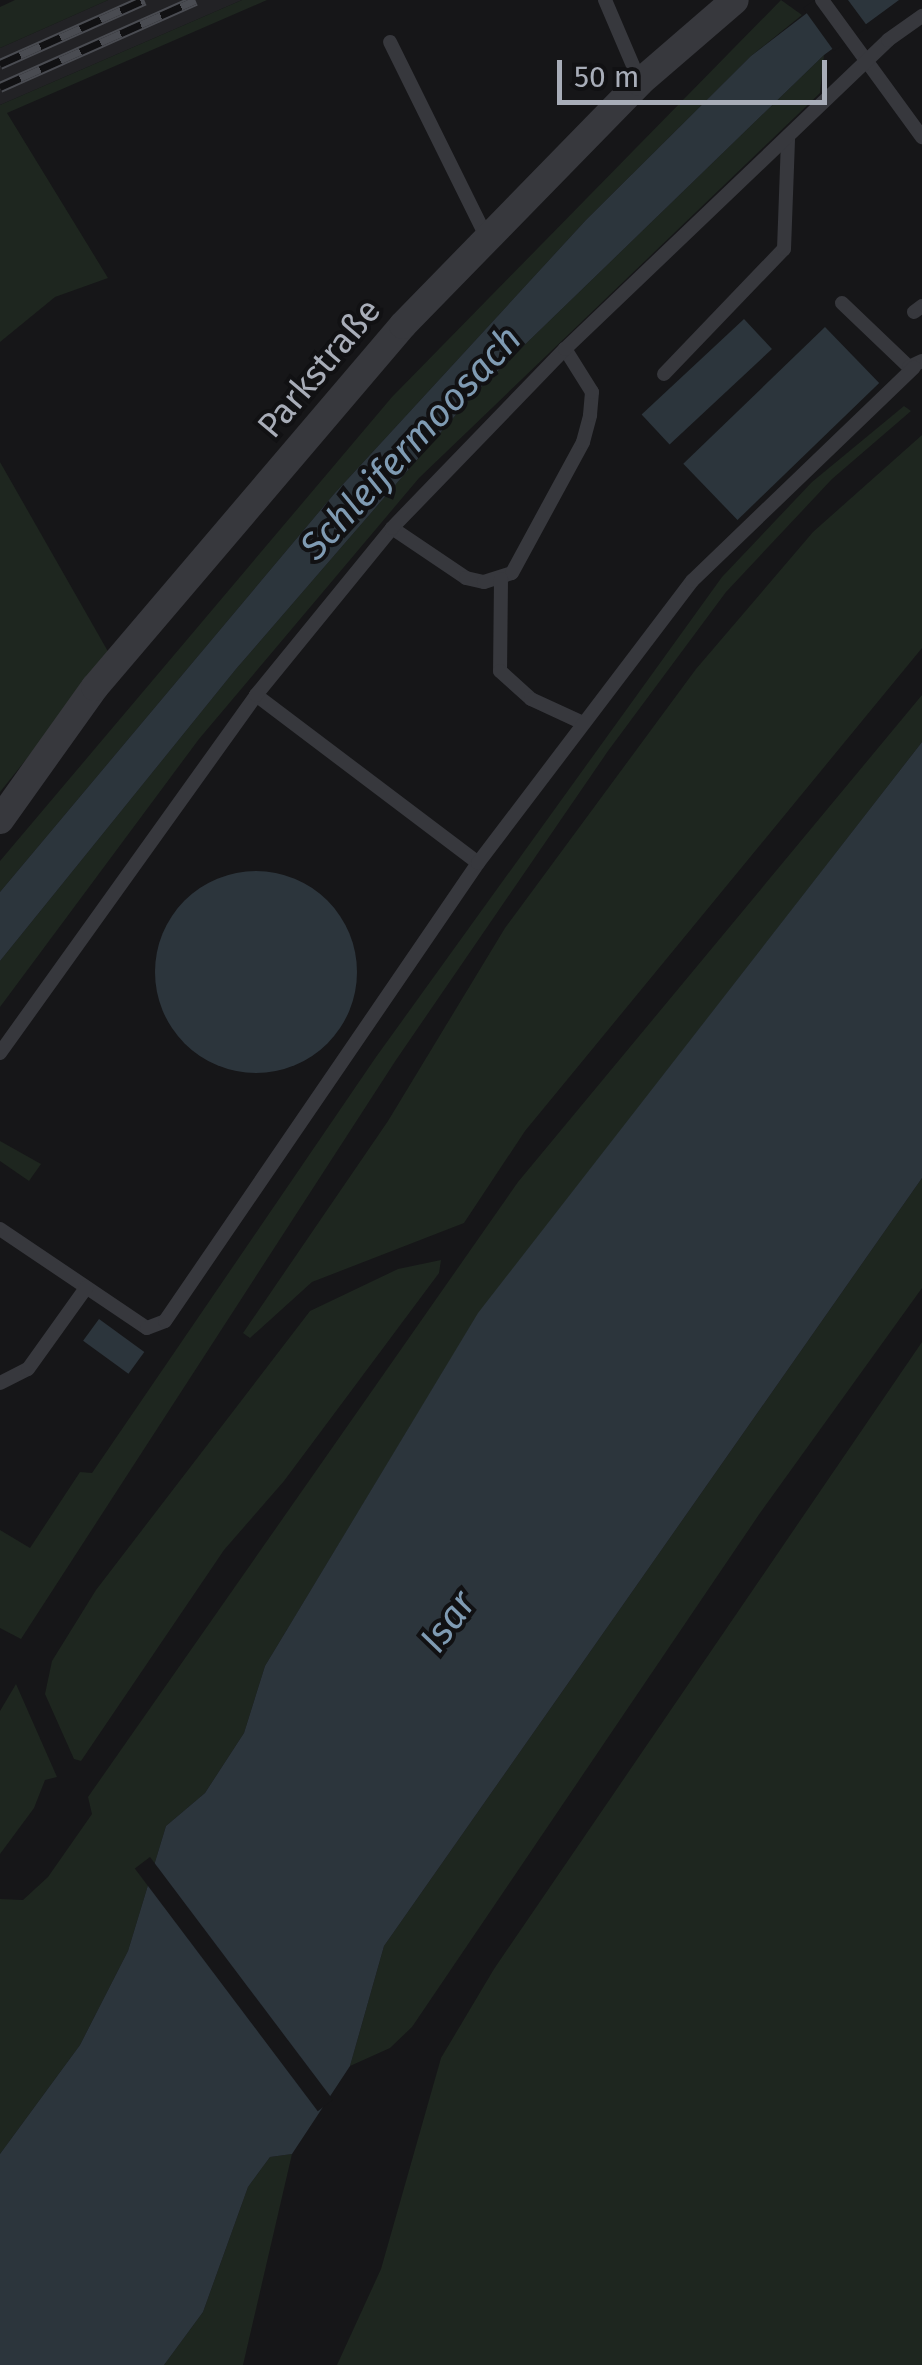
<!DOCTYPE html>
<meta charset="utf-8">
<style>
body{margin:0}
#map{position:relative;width:922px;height:2365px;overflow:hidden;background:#161618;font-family:"Fira Sans",sans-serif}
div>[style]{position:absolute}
.built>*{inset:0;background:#222225}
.green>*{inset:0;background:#1e261f}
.water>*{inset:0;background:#2c353c;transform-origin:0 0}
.round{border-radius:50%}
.pier>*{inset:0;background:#161618;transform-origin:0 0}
.lane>*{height:14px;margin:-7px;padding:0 7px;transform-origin:7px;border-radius:7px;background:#37383d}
.street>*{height:28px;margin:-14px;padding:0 14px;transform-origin:14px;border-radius:14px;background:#37383d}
.rail>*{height:11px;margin-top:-5.5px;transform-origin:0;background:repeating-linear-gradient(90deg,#111113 0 22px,#4a4c52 0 44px);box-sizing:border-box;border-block:2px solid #4a4c52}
span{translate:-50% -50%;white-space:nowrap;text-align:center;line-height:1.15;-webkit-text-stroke:8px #111113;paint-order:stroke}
.street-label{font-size:35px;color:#a8adb8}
.water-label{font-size:38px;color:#7f9bb3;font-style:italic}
.scale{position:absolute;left:557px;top:60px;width:270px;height:45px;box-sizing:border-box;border:5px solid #a8adb8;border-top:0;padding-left:12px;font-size:30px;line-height:35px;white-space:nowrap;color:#a8adb8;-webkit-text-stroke:8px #111113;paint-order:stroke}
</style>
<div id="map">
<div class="built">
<div style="clip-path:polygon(108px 0,242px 0,0 105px,0 48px)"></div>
</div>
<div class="green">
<div style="clip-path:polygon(15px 0,108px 0,0 48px,0 7px)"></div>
<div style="clip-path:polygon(242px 0,267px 0,7px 113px,108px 278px,55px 297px,0 342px,0 105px)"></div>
<div style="clip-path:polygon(781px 0,802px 15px,751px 56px,586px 220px,334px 494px,0 892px,0 861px,392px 397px)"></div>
<div style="clip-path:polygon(824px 55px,820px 93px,419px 478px,199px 739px,0 1007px,0 961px,236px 669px,473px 395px)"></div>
<div style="clip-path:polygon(904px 406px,911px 411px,832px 479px,726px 592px,608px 751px,396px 1060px,21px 1639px,0 1628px,0 1530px,30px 1548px,80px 1472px,92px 1473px,376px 1057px,722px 577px,812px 482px)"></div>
<div style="clip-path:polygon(922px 435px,922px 648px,525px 1131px,464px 1223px,312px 1282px,250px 1338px,243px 1333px,388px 1121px,505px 928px,696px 669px,813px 532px)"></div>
<div style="clip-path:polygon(0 462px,110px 655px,0 792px)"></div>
<div style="clip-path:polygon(922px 695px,922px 742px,478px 1314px,265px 1666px,244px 1733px,205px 1793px,166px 1826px,128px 1951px,80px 2045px,0 2154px,0 1899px,23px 1900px,48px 1877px,92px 1814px,88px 1797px,518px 1182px)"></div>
<div style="clip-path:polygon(0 1141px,41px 1164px,29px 1181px,0 1161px)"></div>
<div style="clip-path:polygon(922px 1178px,922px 1288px,760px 1513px,412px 2027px,390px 2048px,350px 2066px,384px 1946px)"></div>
<div style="clip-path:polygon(441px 1260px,439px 1273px,284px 1481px,224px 1550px,81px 1761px,74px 1759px,45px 1694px,52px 1661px,96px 1590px,310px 1311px,398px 1269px)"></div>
<div style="clip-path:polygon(922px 1342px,922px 2365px,337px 2365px,381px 2269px,441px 2058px,494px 1969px)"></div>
<div style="clip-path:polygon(16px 1684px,57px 1777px,45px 1780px,34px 1808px,0 1854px,0 1711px)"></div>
<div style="clip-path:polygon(292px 2154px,243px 2365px,164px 2365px,203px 2312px,248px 2187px,270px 2157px)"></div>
</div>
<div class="water">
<div style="clip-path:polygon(824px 0,899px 0,824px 55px,473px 395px,236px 669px,0 961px,0 892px,334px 494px,586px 220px,751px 56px)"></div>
<div style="left:744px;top:319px;width:41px;height:140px;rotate:47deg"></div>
<div style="left:825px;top:327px;width:78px;height:197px;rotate:46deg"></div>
<div style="clip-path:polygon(922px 742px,922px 1178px,384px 1946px,350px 2066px,292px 2154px,270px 2157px,248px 2187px,203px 2312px,164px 2365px,0 2365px,0 2154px,80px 2045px,128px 1951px,166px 1826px,205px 1793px,244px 1733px,265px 1666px,478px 1313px)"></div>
<div class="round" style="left:155px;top:871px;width:202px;height:202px"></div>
<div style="left:99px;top:1319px;width:56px;height:27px;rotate:36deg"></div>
</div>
<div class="pier">
<div style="clip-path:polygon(815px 0,848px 0,868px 27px,834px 51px,803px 8px)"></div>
<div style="left:150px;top:1857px;width:304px;height:19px;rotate:53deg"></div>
</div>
<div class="lane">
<div style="left:605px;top:0;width:89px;rotate:66.9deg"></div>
<div style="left:822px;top:0;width:170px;rotate:53.9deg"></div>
<div style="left:390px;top:42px;width:216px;rotate:63.7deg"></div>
<div style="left:842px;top:303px;width:93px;rotate:43.7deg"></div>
<div style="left:909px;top:367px;width:14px;rotate:-25deg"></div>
<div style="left:914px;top:312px;width:10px;rotate:-37deg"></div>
<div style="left:664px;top:374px;width:173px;rotate:-46.2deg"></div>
<div style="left:784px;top:249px;width:110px;rotate:-87.9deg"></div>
<div style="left:392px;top:528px;width:89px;rotate:34deg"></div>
<div style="left:466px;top:578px;width:18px;rotate:13deg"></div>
<div style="left:484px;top:582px;width:29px;rotate:-18deg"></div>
<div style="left:512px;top:573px;width:149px;rotate:-61.5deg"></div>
<div style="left:583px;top:442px;width:28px;rotate:-75deg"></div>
<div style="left:590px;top:415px;width:23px;rotate:-85deg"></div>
<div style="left:592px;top:392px;width:51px;rotate:-122.1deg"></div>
<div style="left:501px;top:579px;width:92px;rotate:90.6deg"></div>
<div style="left:500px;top:671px;width:42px;rotate:42.1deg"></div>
<div style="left:531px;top:699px;width:57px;rotate:24.8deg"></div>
<div style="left:256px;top:695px;width:278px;rotate:37.1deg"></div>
<div style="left:0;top:1053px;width:440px;rotate:-54.4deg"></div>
<div style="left:256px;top:695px;width:215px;rotate:-50.8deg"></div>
<div style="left:392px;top:528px;width:249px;rotate:-46deg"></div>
<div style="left:565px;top:349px;width:447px;rotate:-43.7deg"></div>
<div style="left:888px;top:40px;width:42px;rotate:-35.2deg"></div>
<div style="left:0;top:1229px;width:177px;rotate:34deg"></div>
<div style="left:147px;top:1328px;width:19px;rotate:-21deg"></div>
<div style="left:165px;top:1321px;width:555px;rotate:-55.65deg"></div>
<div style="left:478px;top:863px;width:354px;rotate:-52.8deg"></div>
<div style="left:692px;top:581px;width:308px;rotate:-43.9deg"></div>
<div style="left:0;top:1383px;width:31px;rotate:-27deg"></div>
<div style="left:28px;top:1369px;width:100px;rotate:-54.4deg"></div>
</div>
<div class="street">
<div style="left:0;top:820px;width:163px;rotate:-54.5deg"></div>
<div style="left:95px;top:687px;width:475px;rotate:-49.6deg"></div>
<div style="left:403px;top:325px;width:339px;rotate:-45.7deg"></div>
<div style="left:640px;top:82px;width:125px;rotate:-40.8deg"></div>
</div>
<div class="rail">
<div style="left:0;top:64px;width:158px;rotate:-24deg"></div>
<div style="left:0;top:87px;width:214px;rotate:-24deg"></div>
</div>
<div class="street-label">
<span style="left:319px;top:368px;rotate:-50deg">Parkstraße</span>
</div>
<div class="water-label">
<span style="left:411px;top:443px;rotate:-47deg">Schleifermoosach</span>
<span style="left:448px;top:1622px;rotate:-54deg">Isar</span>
</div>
<div class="scale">50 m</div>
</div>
